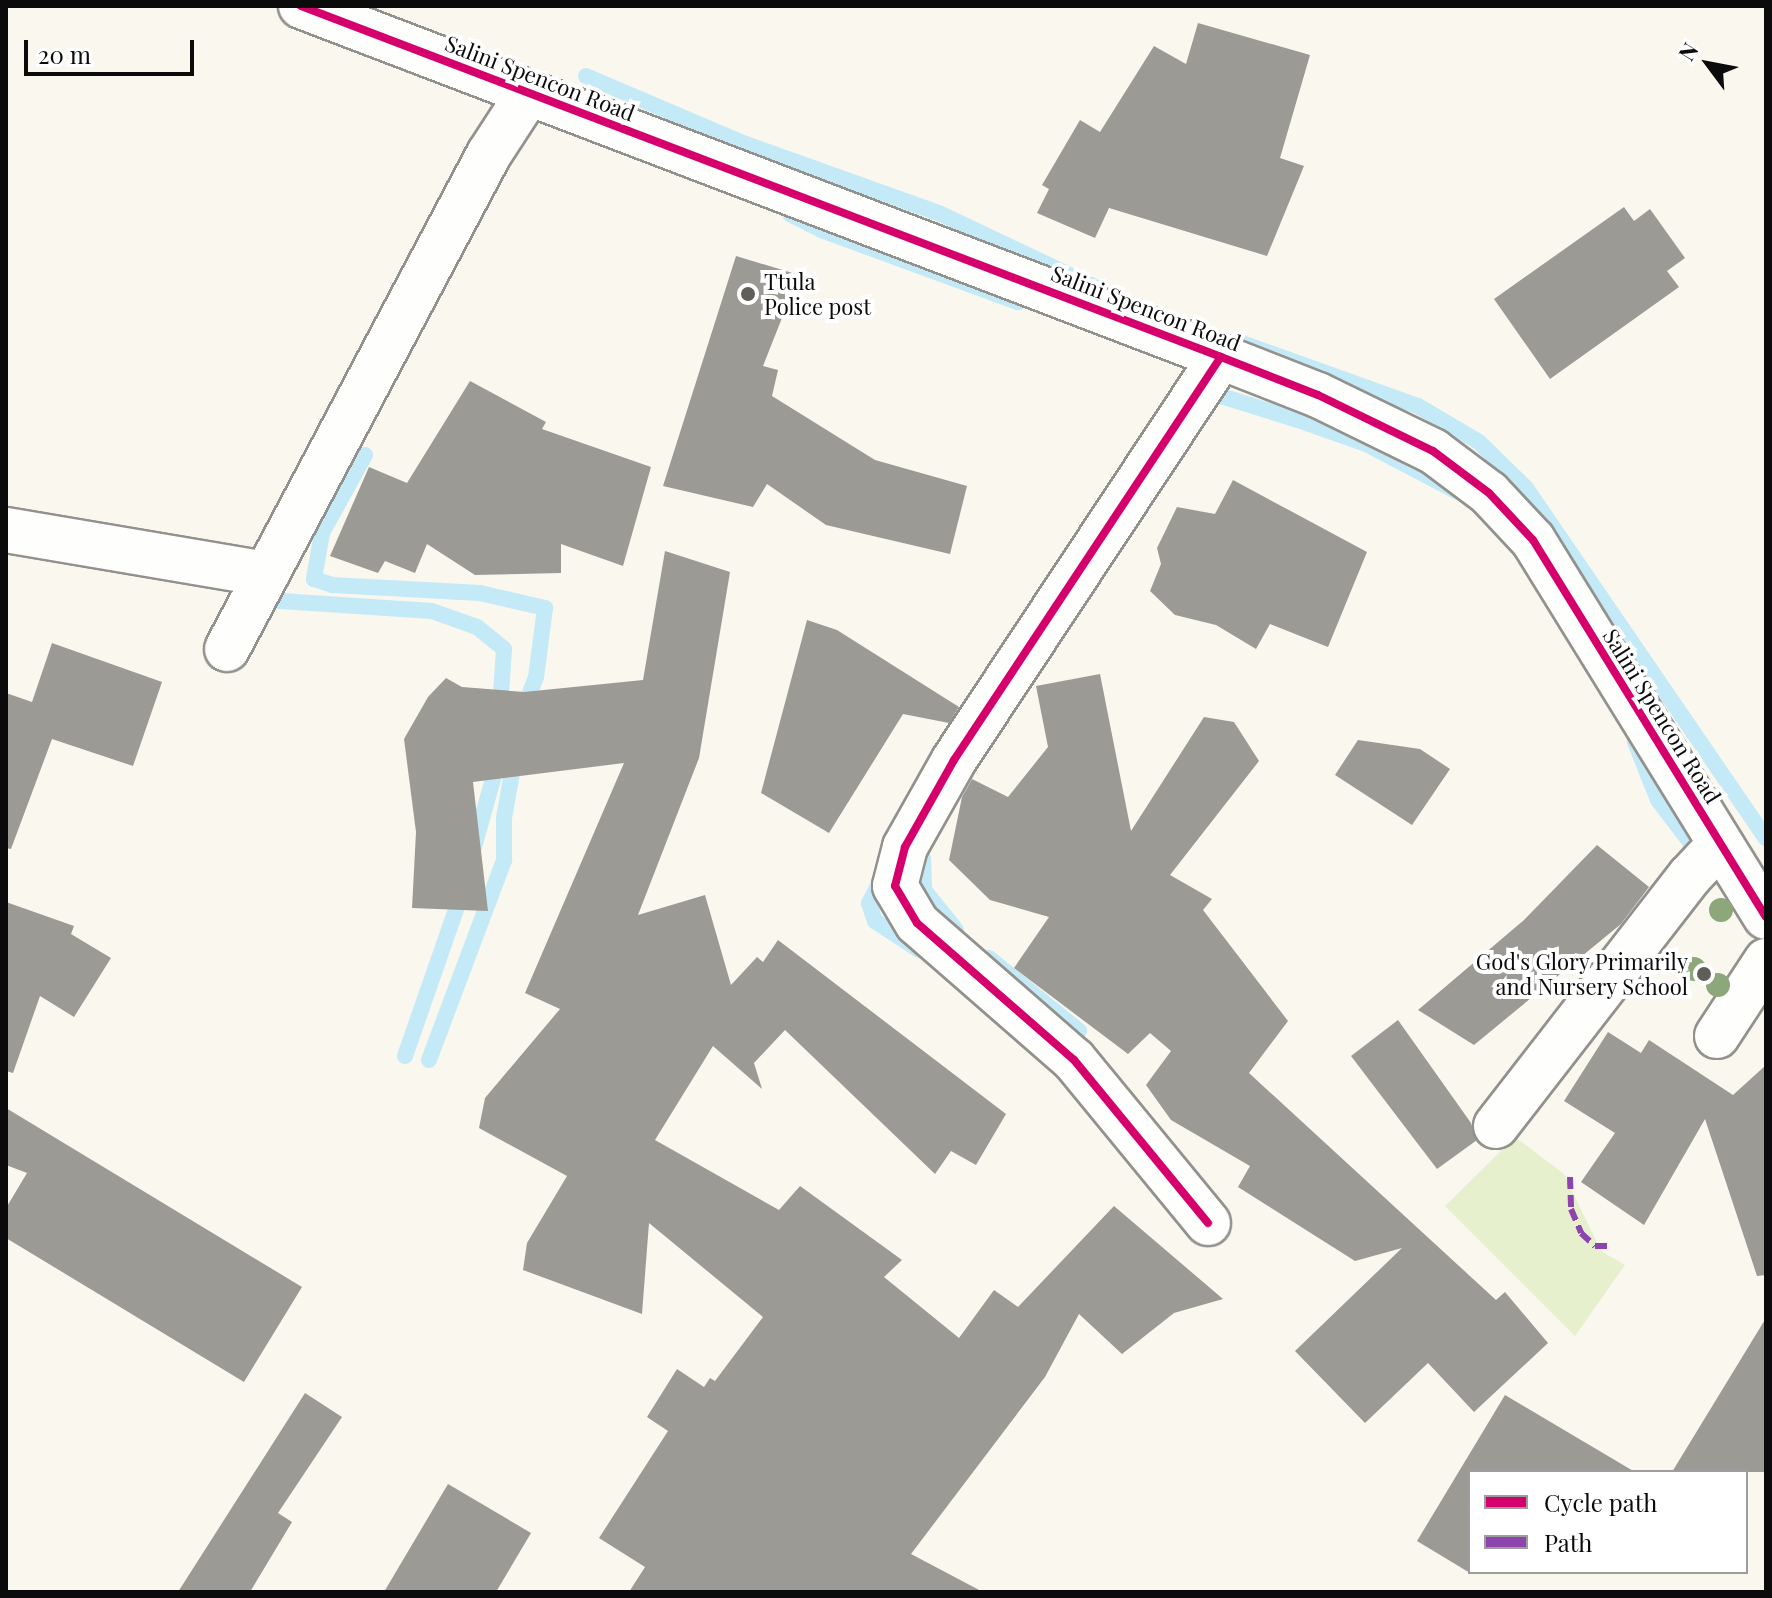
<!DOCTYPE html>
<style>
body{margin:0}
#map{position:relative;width:1772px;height:1598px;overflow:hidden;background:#faf7ef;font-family:"Playfair Display",serif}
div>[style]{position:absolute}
.green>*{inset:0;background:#e6f0cd}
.stream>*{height:16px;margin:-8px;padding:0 8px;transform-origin:8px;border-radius:8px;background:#c3eaf6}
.building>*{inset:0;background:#9c9a95}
.roads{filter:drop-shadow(2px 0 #93918e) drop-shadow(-2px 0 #93918e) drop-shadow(0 2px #93918e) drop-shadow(0 -2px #93918e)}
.minor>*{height:44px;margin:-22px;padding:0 22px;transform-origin:22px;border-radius:22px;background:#fefefd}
.quiet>*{height:6px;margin-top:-3px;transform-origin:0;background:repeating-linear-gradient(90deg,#8e44ad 0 12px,transparent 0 18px)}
.cycleway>*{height:8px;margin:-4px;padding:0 4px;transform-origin:4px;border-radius:4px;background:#d6006c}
.trees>*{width:24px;height:24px;margin:-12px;border-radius:50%;background:#8ca77a}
.dots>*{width:22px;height:22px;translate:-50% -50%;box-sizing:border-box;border:4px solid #fff;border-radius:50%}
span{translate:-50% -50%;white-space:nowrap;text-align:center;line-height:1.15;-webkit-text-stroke:8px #fff;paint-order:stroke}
.street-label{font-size:22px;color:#0b0b0b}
.poi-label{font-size:22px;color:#0b0b0b}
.left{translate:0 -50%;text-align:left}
.right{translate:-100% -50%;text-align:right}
.frame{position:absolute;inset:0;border:8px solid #0b0b0b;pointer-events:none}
.legend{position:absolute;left:1468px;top:1470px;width:280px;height:104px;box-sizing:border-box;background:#fff;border:2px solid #9d9d9d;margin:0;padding:10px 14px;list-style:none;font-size:24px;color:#0b0b0b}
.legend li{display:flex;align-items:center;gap:16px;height:40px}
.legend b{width:40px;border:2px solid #9d9d9d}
.north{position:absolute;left:1668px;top:24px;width:80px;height:80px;-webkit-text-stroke:6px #fff;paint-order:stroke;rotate:302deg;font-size:22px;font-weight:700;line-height:32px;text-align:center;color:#0b0b0b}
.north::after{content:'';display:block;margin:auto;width:28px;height:36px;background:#0b0b0b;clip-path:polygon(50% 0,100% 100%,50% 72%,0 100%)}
.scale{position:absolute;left:24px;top:40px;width:170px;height:36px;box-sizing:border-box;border:4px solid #0b0b0b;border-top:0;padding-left:10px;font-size:24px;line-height:28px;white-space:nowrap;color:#0b0b0b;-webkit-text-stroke:6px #fff;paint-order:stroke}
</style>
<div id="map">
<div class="green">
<div style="clip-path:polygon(1515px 1137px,1564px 1174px,1601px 1251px,1625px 1265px,1575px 1336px,1445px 1206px)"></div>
</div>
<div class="stream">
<div style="left:586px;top:76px;width:171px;rotate:23.1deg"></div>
<div style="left:743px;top:143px;width:208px;rotate:19.7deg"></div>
<div style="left:939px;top:213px;width:179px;rotate:25.4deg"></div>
<div style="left:790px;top:214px;width:35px;rotate:27deg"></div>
<div style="left:821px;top:230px;width:210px;rotate:20.1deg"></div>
<div style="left:1239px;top:342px;width:190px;rotate:19.7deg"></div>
<div style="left:1418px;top:406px;width:71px;rotate:30.5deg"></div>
<div style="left:1479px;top:442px;width:66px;rotate:44.4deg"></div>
<div style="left:1526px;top:488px;width:425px;rotate:55.6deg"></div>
<div style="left:1205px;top:405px;width:16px;rotate:-38deg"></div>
<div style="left:1218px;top:395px;width:84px;rotate:17.4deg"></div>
<div style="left:1298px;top:420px;width:72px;rotate:19.4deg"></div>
<div style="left:1366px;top:444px;width:104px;rotate:27.6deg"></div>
<div style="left:365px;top:455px;width:89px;rotate:118.9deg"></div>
<div style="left:322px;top:533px;width:47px;rotate:99.9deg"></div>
<div style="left:314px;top:579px;width:19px;rotate:18deg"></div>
<div style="left:332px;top:585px;width:148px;rotate:3.1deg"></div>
<div style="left:480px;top:593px;width:67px;rotate:13deg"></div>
<div style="left:545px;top:608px;width:70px;rotate:97.4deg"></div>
<div style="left:536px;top:677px;width:34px;rotate:111deg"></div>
<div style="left:266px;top:600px;width:166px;rotate:3.8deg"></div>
<div style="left:432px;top:611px;width:48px;rotate:19.6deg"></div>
<div style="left:477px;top:627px;width:35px;rotate:39deg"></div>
<div style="left:504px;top:649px;width:61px;rotate:93.8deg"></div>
<div style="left:1635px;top:742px;width:62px;rotate:68.4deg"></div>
<div style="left:1658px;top:800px;width:74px;rotate:52.7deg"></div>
<div style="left:474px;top:847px;width:89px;rotate:-74.4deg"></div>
<div style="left:923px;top:858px;width:32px;rotate:88deg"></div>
<div style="left:924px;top:890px;width:51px;rotate:51.3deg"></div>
<div style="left:884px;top:874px;width:33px;rotate:117deg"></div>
<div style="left:869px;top:903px;width:19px;rotate:72deg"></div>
<div style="left:875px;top:921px;width:53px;rotate:33.4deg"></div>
<div style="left:989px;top:958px;width:116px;rotate:39deg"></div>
<div style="left:405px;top:1056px;width:177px;rotate:-70.8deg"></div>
<div style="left:429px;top:1060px;width:214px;rotate:-69.4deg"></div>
<div style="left:504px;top:860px;width:42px;rotate:-90deg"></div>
<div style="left:504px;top:818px;width:63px;rotate:-79.9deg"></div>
</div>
<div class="building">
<div style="clip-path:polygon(1198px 23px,1310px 55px,1280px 158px,1304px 166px,1267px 256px,1109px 208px,1095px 238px,1037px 213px,1049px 189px,1042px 185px,1080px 120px,1100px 132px,1154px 46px,1186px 64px)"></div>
<div style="clip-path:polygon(1624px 207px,1634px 221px,1650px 209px,1685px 258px,1667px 271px,1679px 287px,1550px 379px,1494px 299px)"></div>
<div style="clip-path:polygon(736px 256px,799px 275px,763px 366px,778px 370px,772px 396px,875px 460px,967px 486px,950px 554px,826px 525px,767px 484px,753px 507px,663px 486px)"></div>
<div style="clip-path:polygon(470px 381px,546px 422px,542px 429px,651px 467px,623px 566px,561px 544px,561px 573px,475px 575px,427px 544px,415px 573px,385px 561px,378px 573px,330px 556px,369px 467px,407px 483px)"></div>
<div style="clip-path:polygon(1233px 480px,1367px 552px,1328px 647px,1270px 624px,1256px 649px,1216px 625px,1175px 615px,1150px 591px,1161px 564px,1157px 548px,1177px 507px,1215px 514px)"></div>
<div style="clip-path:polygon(665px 551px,730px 572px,699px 758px,638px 915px,705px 895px,731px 985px,757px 957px,763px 962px,778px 940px,1006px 1114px,976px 1165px,951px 1151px,935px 1174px,785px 1030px,754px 1063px,762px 1089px,713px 1046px,655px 1140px,779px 1210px,800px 1186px,902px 1260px,884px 1277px,959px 1338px,994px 1290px,1018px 1307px,1114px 1206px,1223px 1299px,1174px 1313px,1122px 1354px,1079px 1314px,1045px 1377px,911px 1554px,983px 1592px,629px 1592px,645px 1567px,599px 1538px,668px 1431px,647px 1417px,677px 1369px,704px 1387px,710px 1378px,715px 1381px,763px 1317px,649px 1223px,642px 1314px,523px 1270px,527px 1243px,567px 1176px,479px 1128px,485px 1098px,560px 1009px,525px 993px,624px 763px,473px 782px,488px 911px,412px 908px,416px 832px,404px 739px,428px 697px,446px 678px,462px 687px,524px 692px,643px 680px)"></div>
<div style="clip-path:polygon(807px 620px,837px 630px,959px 707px,949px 723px,903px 714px,829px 833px,761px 793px)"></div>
<div style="clip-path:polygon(52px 643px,162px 682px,133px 766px,52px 739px,11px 849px,6px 848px,6px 693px,32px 702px)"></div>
<div style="clip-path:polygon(1100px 674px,1131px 831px,1204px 717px,1234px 722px,1259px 761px,1170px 875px,1212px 899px,1203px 910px,1288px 1021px,1249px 1073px,1496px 1300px,1505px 1292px,1548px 1343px,1474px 1412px,1428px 1363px,1365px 1423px,1295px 1351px,1402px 1248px,1355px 1261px,1238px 1187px,1250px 1166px,1171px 1120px,1146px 1085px,1171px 1051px,1150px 1033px,1128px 1054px,1014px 968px,1049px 917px,990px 900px,949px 860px,962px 797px,972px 779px,1008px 797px,1048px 747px,1036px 686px)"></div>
<div style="clip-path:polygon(1358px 740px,1420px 749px,1450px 769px,1412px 825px,1335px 775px)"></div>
<div style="clip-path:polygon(1597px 845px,1649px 887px,1621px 924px,1474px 1045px,1418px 1010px,1524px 920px)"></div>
<div style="clip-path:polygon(6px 902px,74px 926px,71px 934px,111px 958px,74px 1017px,40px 996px,13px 1073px,6px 1071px)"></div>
<div style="clip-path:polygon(1398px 1020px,1471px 1123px,1477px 1140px,1437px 1169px,1351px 1056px)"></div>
<div style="clip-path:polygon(1608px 1032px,1641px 1053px,1649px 1040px,1733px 1095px,1766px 1065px,1766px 1275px,1757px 1276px,1705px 1119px,1644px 1225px,1581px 1182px,1615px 1133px,1564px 1101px)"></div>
<div style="clip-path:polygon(6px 1108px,302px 1287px,244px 1382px,6px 1238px,6px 1208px,27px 1173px,6px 1165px)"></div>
<div style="clip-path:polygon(1766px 1318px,1766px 1472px,1672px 1472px)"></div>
<div style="clip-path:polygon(305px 1393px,342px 1417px,278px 1513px,292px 1522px,250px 1592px,178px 1592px)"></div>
<div style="clip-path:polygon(1505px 1395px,1635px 1472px,1470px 1472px,1470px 1573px,1417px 1541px)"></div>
<div style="clip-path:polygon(448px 1484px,531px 1533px,496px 1592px,384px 1592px)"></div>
</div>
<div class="roads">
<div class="minor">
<div style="left:301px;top:6px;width:985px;rotate:20.88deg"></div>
<div style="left:1221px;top:357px;width:104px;rotate:21.4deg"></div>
<div style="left:1318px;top:395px;width:128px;rotate:26deg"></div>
<div style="left:1433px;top:451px;width:70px;rotate:36.9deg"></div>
<div style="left:1489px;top:493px;width:64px;rotate:46.9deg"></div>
<div style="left:1533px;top:540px;width:443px;rotate:58.3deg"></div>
<div style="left:6px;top:530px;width:264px;rotate:9.6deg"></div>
<div style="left:227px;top:649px;width:560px;rotate:-62.11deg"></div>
<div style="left:489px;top:154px;width:72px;rotate:-57deg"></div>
<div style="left:1717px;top:1036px;width:90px;rotate:-56.8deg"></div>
<div style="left:1496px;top:1126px;width:316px;rotate:-52.2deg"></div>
<div style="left:1690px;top:876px;width:44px;rotate:-46.8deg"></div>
<div style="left:1208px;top:1223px;width:211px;rotate:-129.4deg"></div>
<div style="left:1074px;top:1060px;width:208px;rotate:-138.9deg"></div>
<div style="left:917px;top:923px;width:43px;rotate:-120.7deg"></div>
<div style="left:895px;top:886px;width:40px;rotate:-75.6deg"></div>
<div style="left:905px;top:847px;width:100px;rotate:-60.6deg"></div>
<div style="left:954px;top:760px;width:483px;rotate:-56.5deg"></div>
</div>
</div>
<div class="quiet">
<div style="left:1570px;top:1177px;width:32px;rotate:88deg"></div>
<div style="left:1571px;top:1209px;width:26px;rotate:67deg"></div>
<div style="left:1581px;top:1233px;width:19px;rotate:43deg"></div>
<div style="left:1595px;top:1246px;width:14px"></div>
</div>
<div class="cycleway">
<div style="left:301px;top:6px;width:985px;rotate:20.88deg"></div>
<div style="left:1221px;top:357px;width:104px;rotate:21.4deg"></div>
<div style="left:1318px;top:395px;width:128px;rotate:26deg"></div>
<div style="left:1433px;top:451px;width:70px;rotate:36.9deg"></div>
<div style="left:1489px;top:493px;width:64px;rotate:46.9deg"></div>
<div style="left:1533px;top:540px;width:443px;rotate:58.3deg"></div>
<div style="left:1208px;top:1223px;width:211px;rotate:-129.4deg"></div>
<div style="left:1074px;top:1060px;width:208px;rotate:-138.9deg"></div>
<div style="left:917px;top:923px;width:43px;rotate:-120.7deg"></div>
<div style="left:895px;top:886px;width:40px;rotate:-75.6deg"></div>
<div style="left:905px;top:847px;width:100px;rotate:-60.6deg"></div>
<div style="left:954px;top:760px;width:483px;rotate:-56.5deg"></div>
</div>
<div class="trees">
<div style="left:1721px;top:910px"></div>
<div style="left:1694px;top:969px"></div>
<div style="left:1718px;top:985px"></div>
</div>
<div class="dots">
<div style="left:748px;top:294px;background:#5f5e5b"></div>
<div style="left:1704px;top:974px;background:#5f5e5b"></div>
</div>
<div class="street-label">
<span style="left:540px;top:78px;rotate:21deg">Salini Spencon Road</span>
<span style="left:1146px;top:308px;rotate:21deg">Salini Spencon Road</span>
<span style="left:1662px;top:716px;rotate:58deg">Salini Spencon Road</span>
</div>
<div class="poi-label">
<span class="left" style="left:764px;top:294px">Ttula<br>Police post</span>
<span class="right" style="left:1688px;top:974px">God's Glory Primarily<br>and Nursery School</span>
</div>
<div class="frame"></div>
<ul class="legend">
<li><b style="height:10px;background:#d6006c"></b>Cycle path</li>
<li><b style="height:10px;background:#8e44ad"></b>Path</li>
</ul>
<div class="north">N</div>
<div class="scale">20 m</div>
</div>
